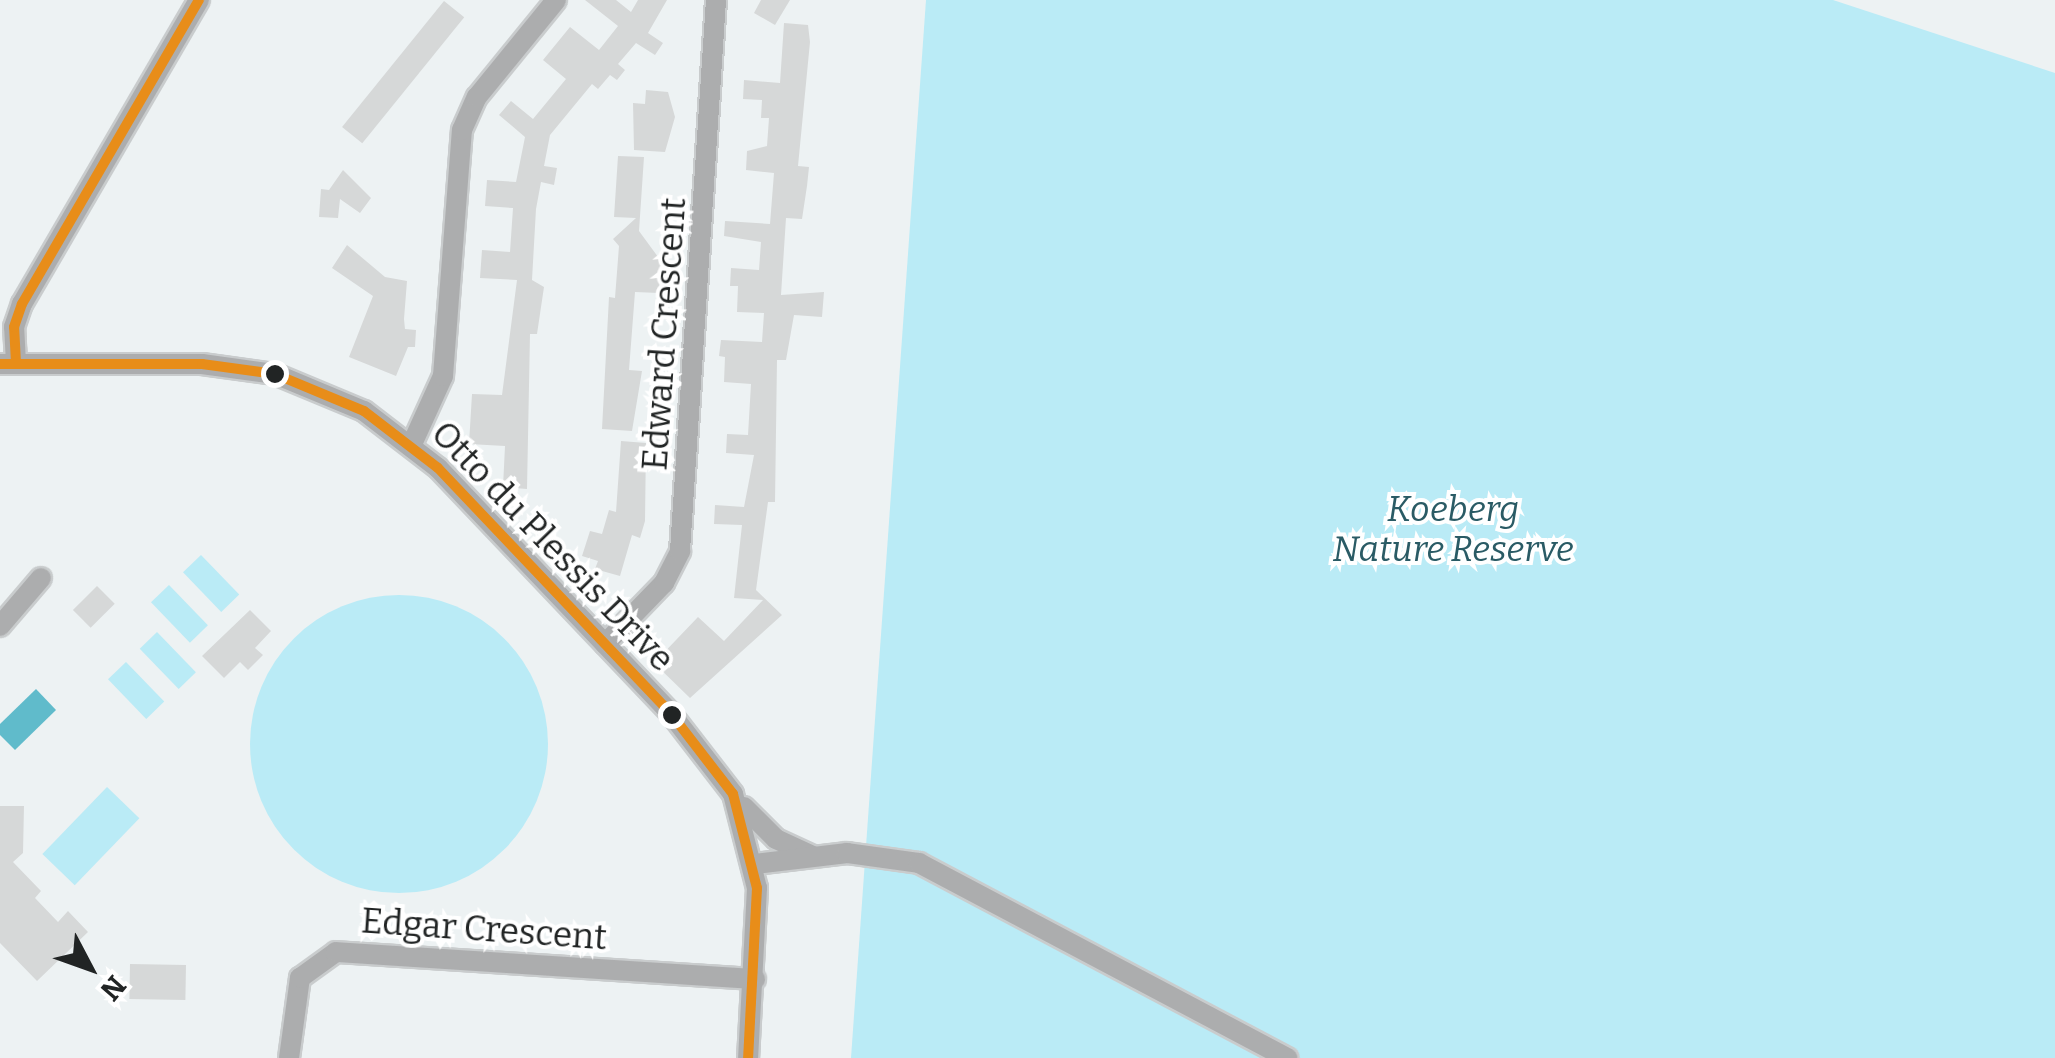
<!DOCTYPE html>
<style>
body{margin:0}
#map{position:relative;width:2055px;height:1058px;overflow:hidden;background:#edf2f3;font-family:Bitter,serif}
div>[style]{position:absolute}
.green>*{inset:0;background:#baebf6;transform-origin:0 0}
.round{border-radius:50%}
.water>*{inset:0;background:#60bbcb}
.building>*{inset:0;background:#d6d8d8;transform-origin:0 0}
.roads{filter:drop-shadow(2px 0 #c9cccd) drop-shadow(-2px 0 #c9cccd) drop-shadow(0 2px #c9cccd) drop-shadow(0 -2px #c9cccd)}
.minor>*{height:20px;margin:-10px;padding:0 10px;transform-origin:10px;border-radius:10px;background:#acadae}
.bus-1>*{height:10px;margin:-5px;padding:0 5px;transform-origin:5px;border-radius:5px;background:#e88d19}
.dots>*{width:28px;height:28px;translate:-50% -50%;box-sizing:border-box;border:5px solid #fff;border-radius:50%}
span{translate:-50% -50%;white-space:nowrap;text-align:center;line-height:1.15;-webkit-text-stroke:8px #fff;paint-order:stroke}
.street-label{font-size:35px;color:#212424}
.park-label{font-size:35px;color:#2a5b65;font-style:italic}
.north{position:absolute;left:40px;top:918px;width:100px;height:100px;-webkit-text-stroke:8px #fff;paint-order:stroke;rotate:131deg;font-size:28px;font-weight:700;line-height:40px;text-align:center;color:#212424}
.north::after{content:'';display:block;margin:auto;width:35px;height:45px;background:#212424;clip-path:polygon(50% 0,100% 100%,50% 72%,0 100%)}
</style>
<div id="map">
<div class="green">
<div style="clip-path:polygon(926px 0,1833px 0,2055px 73px,2055px 1058px,851px 1058px)"></div>
<div style="left:201px;top:555px;width:55px;height:25px;rotate:46deg"></div>
<div style="left:169px;top:585px;width:56px;height:25px;rotate:46deg"></div>
<div class="round" style="left:250px;top:595px;width:298px;height:298px"></div>
<div style="left:157px;top:632px;width:56px;height:24px;rotate:46deg"></div>
<div style="left:126px;top:662px;width:55px;height:25px;rotate:46deg"></div>
<div style="left:107px;top:787px;width:45px;height:93px;rotate:44deg"></div>
</div>
<div class="water">
<div style="clip-path:polygon(36px 689px,56px 710px,15px 750px,0 735px,0 724px)"></div>
</div>
<div class="building">
<div style="clip-path:polygon(585px 0,616px 0,631px 12px,638px 0,667px 0,648px 33px,663px 43px,655px 55px,636px 43px,618px 64px,625px 70px,617px 80px,610px 75px,598px 89px,592px 84px,550px 135px,544px 166px,557px 168px,554px 185px,541px 182px,536px 209px,532px 280px,544px 287px,537px 334px,530px 334px,527px 489px,503px 487px,505px 446px,469px 444px,472px 394px,502px 395px,517px 280px,480px 278px,482px 250px,510px 252px,513px 208px,485px 206px,487px 180px,516px 182px,525px 137px,499px 115px,511px 101px,533px 119px,566px 79px,543px 60px,570px 27px,599px 50px,618px 26px)"></div>
<div style="clip-path:polygon(761px 0,790px 0,775px 25px,754px 13px)"></div>
<div style="left:444px;top:1px;width:26px;height:162px;rotate:39deg"></div>
<div style="clip-path:polygon(784px 23px,808px 25px,810px 42px,798px 166px,809px 167px,807px 186px,802px 219px,786px 218px,781px 295px,824px 292px,822px 317px,794px 315px,786px 360px,777px 360px,775px 502px,768px 502px,756px 590px,782px 615px,690px 698px,654px 663px,698px 617px,724px 641px,763px 600px,734px 598px,742px 525px,714px 524px,715px 505px,744px 507px,754px 455px,726px 453px,727px 434px,748px 435px,751px 384px,724px 382px,725px 357px,719px 356px,721px 340px,762px 342px,764px 313px,737px 312px,738px 286px,730px 286px,731px 268px,759px 270px,761px 242px,724px 236px,725px 221px,770px 224px,774px 173px,746px 170px,747px 151px,767px 146px,769px 118px,761px 118px,762px 100px,743px 99px,744px 80px,780px 83px)"></div>
<div style="clip-path:polygon(646px 90px,668px 92px,675px 117px,665px 152px,634px 150px,633px 103px,645px 104px)"></div>
<div style="clip-path:polygon(618px 156px,644px 157px,639px 231px,661px 261px,659px 293px,635px 292px,629px 370px,642px 371px,632px 431px,602px 429px,609px 297px,615px 298px,619px 246px,613px 239px,636px 218px,614px 217px)"></div>
<div style="clip-path:polygon(343px 170px,371px 198px,360px 213px,340px 199px,338px 218px,319px 217px,321px 189px,329px 190px)"></div>
<div style="clip-path:polygon(347px 245px,385px 277px,407px 281px,404px 319px,405px 329px,416px 330px,415px 347px,408px 347px,396px 376px,349px 357px,373px 296px,332px 268px)"></div>
<div style="clip-path:polygon(621px 441px,646px 443px,645px 521px,640px 538px,632px 535px,620px 576px,595px 569px,598px 561px,582px 556px,590px 531px,602px 534px,609px 510px,616px 512px)"></div>
<div style="left:97px;top:586px;width:25px;height:34px;rotate:45deg"></div>
<div style="clip-path:polygon(250px 610px,271px 631px,255px 648px,263px 655px,248px 670px,240px 662px,224px 678px,202px 656px)"></div>
<div style="clip-path:polygon(0 806px,24px 806px,23px 853px,13px 862px,41px 891px,35px 898px,58px 922px,68px 911px,88px 932px,37px 981px,0 943px)"></div>
<div style="left:130px;top:964px;width:56px;height:35px;rotate:1deg"></div>
</div>
<div class="roads">
<div class="minor">
<div style="left:16px;top:363px;width:36px;rotate:-93deg"></div>
<div style="left:14px;top:327px;width:24px;rotate:-71deg"></div>
<div style="left:22px;top:304px;width:352px;rotate:-59.8deg"></div>
<div style="left:0;top:364px;width:202px"></div>
<div style="left:202px;top:364px;width:74px;rotate:7.8deg"></div>
<div style="left:275px;top:374px;width:96px;rotate:22.6deg"></div>
<div style="left:364px;top:411px;width:93px;rotate:37.6deg"></div>
<div style="left:438px;top:468px;width:340px;rotate:46.5deg"></div>
<div style="left:672px;top:715px;width:100px;rotate:52.3deg"></div>
<div style="left:733px;top:794px;width:97px;rotate:75.7deg"></div>
<div style="left:757px;top:888px;width:170px;rotate:93deg"></div>
<div style="left:412px;top:444px;width:75px;rotate:-65.5deg"></div>
<div style="left:443px;top:376px;width:247px;rotate:-85.6deg"></div>
<div style="left:462px;top:130px;width:36px;rotate:-66deg"></div>
<div style="left:477px;top:97px;width:125px;rotate:-50.8deg"></div>
<div style="left:0;top:626px;width:63px;rotate:-49.5deg"></div>
<div style="left:605px;top:644px;width:85px;rotate:-46deg"></div>
<div style="left:664px;top:583px;width:36px;rotate:-63deg"></div>
<div style="left:680px;top:551px;width:552px;rotate:-86.26deg"></div>
<div style="left:744px;top:807px;width:45px;rotate:45deg"></div>
<div style="left:776px;top:839px;width:40px;rotate:25deg"></div>
<div style="left:755px;top:864px;width:93px;rotate:-6.8deg"></div>
<div style="left:847px;top:853px;width:73px;rotate:7.9deg"></div>
<div style="left:919px;top:863px;width:417px;rotate:27.9deg"></div>
<div style="left:289px;top:1058px;width:81px;rotate:-82.2deg"></div>
<div style="left:300px;top:978px;width:44px;rotate:-35.8deg"></div>
<div style="left:336px;top:952px;width:420px;rotate:3.7deg"></div>
</div>
</div>
<div class="bus-1">
<div style="left:16px;top:363px;width:36px;rotate:-93deg"></div>
<div style="left:14px;top:327px;width:24px;rotate:-71deg"></div>
<div style="left:22px;top:304px;width:352px;rotate:-59.8deg"></div>
<div style="left:0;top:364px;width:202px"></div>
<div style="left:202px;top:364px;width:74px;rotate:7.8deg"></div>
<div style="left:275px;top:374px;width:96px;rotate:22.6deg"></div>
<div style="left:364px;top:411px;width:93px;rotate:37.6deg"></div>
<div style="left:438px;top:468px;width:340px;rotate:46.5deg"></div>
<div style="left:672px;top:715px;width:100px;rotate:52.3deg"></div>
<div style="left:733px;top:794px;width:97px;rotate:75.7deg"></div>
<div style="left:757px;top:888px;width:170px;rotate:93deg"></div>
</div>
<div class="dots">
<div style="left:275px;top:374px;background:#212424"></div>
<div style="left:672px;top:715px;background:#212424"></div>
</div>
<div class="street-label">
<span style="left:664px;top:334px;rotate:-86deg">Edward Crescent</span>
<span style="left:553px;top:546px;rotate:46deg">Otto du Plessis Drive</span>
<span style="left:484px;top:929px;rotate:4deg">Edgar Crescent</span>
</div>
<div class="park-label">
<span style="left:1453px;top:529px">Koeberg<br>Nature Reserve</span>
</div>
<div class="north">N</div>
</div>
